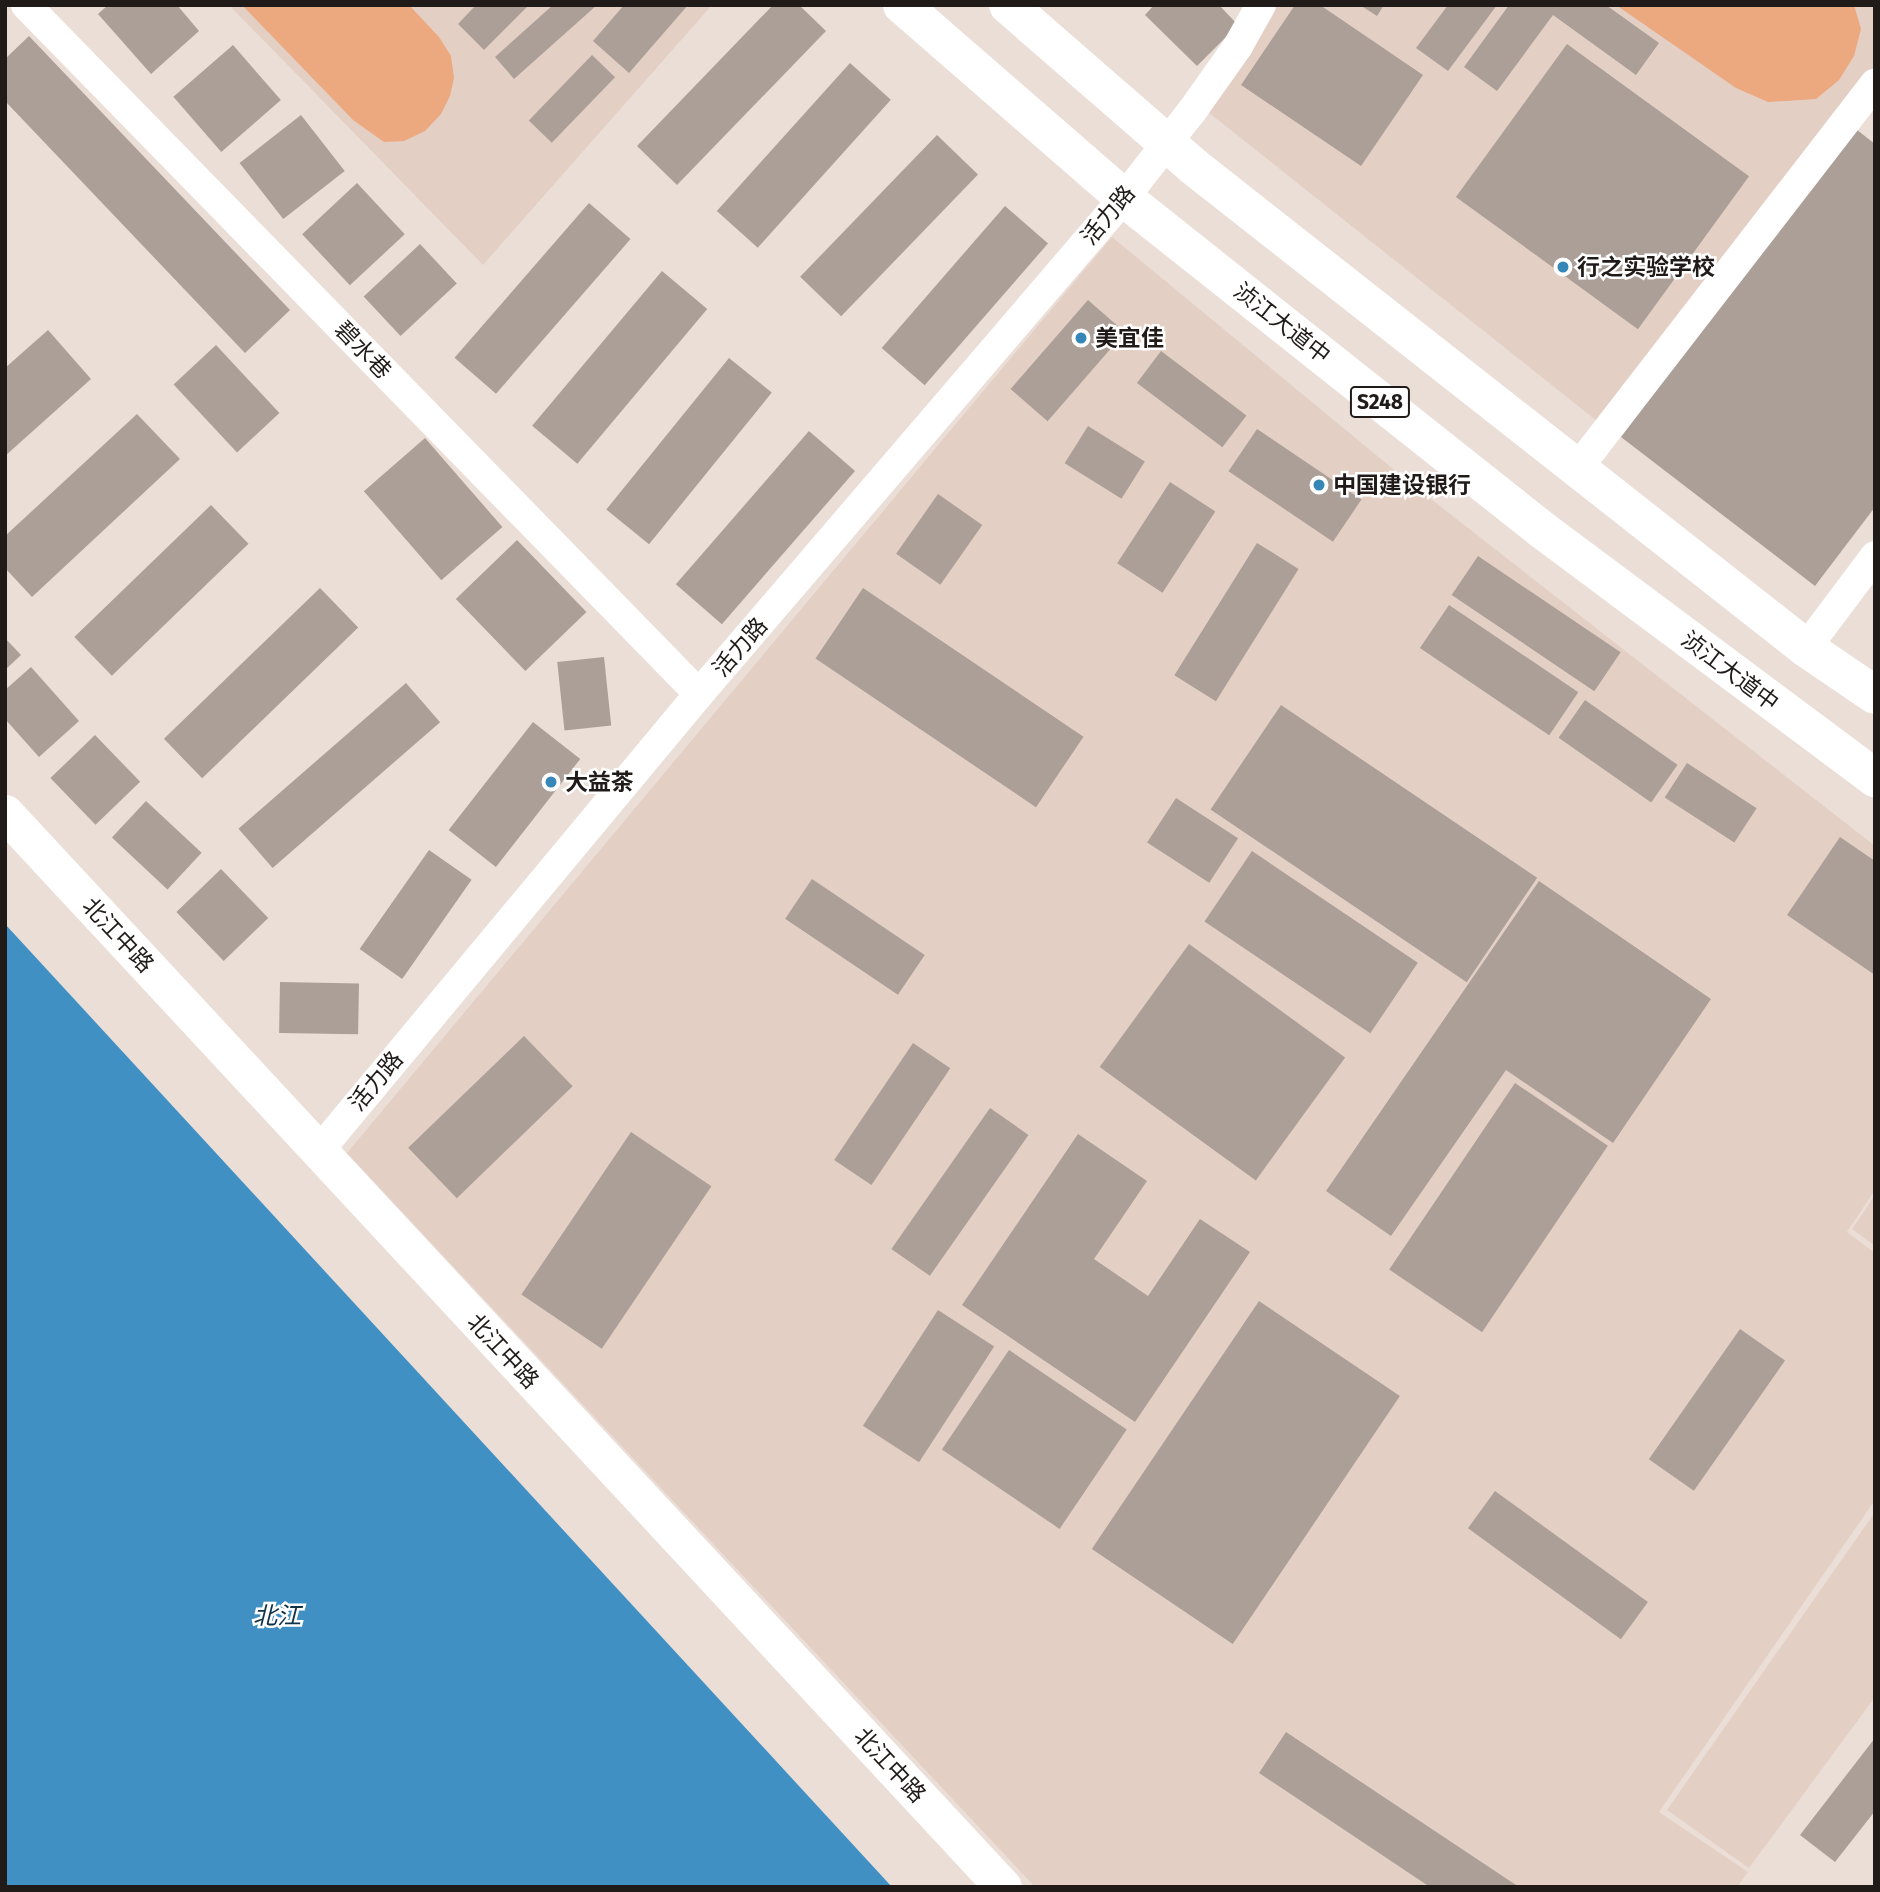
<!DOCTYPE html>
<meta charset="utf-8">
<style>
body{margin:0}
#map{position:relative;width:1880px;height:1892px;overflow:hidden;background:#ebded7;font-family:"Fira Sans","Noto Sans SC",sans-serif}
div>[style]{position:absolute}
.built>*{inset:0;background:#e3cfc4}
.green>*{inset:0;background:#eca97f}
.water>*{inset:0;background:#4090c4}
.building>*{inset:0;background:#ab9f98;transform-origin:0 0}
.minor>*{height:30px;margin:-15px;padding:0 15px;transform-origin:15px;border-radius:15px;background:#fff}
.tertiary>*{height:37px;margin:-18.5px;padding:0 18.5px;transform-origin:18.5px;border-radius:18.5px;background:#fff}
.primary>*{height:38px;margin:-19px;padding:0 19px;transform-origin:19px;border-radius:19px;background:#fff}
.dots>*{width:19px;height:19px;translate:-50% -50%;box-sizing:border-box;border:4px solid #fff;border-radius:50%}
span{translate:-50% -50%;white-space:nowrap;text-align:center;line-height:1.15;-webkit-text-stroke:5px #fff;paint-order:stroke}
.shield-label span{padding:2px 5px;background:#fff;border:2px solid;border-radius:5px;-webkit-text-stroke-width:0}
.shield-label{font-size:21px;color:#201b19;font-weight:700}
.street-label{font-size:23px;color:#201b19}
.poi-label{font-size:23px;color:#201b19;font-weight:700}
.left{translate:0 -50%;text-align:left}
.water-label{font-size:24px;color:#0f3248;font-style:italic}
.frame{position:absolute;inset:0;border:7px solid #201b19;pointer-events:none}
</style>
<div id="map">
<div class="built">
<div style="clip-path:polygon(229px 5px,712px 5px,483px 265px)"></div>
<div style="clip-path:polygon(1270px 5px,1875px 5px,1875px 70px,1602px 425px,1203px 108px)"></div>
<div style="clip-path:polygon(1112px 237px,1404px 478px,1875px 846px,1875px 1190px,1847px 1232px,1875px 1253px,1875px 1500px,1659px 1812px,1748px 1872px,1737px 1887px,1035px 1887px,347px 1153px)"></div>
<div style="clip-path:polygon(1875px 1195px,1875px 1246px,1852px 1229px)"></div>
<div style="clip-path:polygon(1875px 1512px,1875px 1697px,1749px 1868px,1667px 1810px)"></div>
</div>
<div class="green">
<div style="clip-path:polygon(242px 5px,409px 5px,439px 37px,451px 56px,454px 78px,450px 96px,441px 114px,425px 131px,404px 141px,384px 142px,353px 120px)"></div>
<div style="clip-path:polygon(1616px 5px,1854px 5px,1861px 29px,1854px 56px,1839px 80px,1816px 99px,1768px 102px,1736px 88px)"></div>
</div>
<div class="water">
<div style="clip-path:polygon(5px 924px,892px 1887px,5px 1887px)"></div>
</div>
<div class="building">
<div style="clip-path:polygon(108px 5px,177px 5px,199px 31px,151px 74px,98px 14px)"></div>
<div style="clip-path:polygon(476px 5px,529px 5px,484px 50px,458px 24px)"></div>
<div style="clip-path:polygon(553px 5px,597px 5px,514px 79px,495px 57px)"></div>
<div style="clip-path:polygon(624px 5px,688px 5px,629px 73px,593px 41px)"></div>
<div style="clip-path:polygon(773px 5px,799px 5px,826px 31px,677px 185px,637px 146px)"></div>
<div style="clip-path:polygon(1154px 5px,1219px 5px,1238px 25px,1197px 66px,1145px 15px)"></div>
<div style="clip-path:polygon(1295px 5px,1320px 5px,1423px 75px,1361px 166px,1241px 85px)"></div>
<div style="clip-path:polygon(1360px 5px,1384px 5px,1377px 16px)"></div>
<div style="clip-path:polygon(1448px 5px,1497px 5px,1448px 71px,1416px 48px)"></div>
<div style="clip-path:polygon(1509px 5px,1606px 5px,1659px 43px,1636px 75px,1553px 15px,1497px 91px,1464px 67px)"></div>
<div style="clip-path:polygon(29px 36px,290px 310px,245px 353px,5px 101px,5px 59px)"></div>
<div style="left:1567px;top:44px;width:225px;height:189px;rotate:36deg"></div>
<div style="left:233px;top:45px;width:73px;height:79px;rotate:49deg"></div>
<div style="left:592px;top:55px;width:32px;height:91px;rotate:44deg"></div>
<div style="left:850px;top:63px;width:55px;height:199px;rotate:42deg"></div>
<div style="left:301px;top:115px;width:71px;height:78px;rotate:52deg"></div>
<div style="clip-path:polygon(1852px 126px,1875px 144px,1875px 507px,1815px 586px,1621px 437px)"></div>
<div style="left:937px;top:135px;width:57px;height:197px;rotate:44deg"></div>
<div style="left:357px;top:183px;width:70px;height:75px;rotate:47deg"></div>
<div style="left:589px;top:203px;width:55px;height:205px;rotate:41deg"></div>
<div style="left:1005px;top:206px;width:57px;height:188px;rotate:41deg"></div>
<div style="left:420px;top:244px;width:54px;height:77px;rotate:47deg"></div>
<div style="left:662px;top:271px;width:59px;height:202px;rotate:40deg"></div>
<div style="left:1088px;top:300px;width:49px;height:118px;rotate:41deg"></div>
<div style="clip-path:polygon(48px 330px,91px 379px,5px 456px,5px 368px)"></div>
<div style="left:216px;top:345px;width:93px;height:58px;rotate:47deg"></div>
<div style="left:1161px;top:351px;width:107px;height:40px;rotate:37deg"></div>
<div style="left:729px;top:358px;width:55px;height:195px;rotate:39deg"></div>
<div style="clip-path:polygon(137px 414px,180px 459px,32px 597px,5px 568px,5px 536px)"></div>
<div style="left:1088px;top:426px;width:67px;height:44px;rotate:32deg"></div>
<div style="left:1257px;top:429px;width:126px;height:51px;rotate:34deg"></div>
<div style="left:809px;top:431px;width:61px;height:203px;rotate:41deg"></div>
<div style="left:425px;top:438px;width:118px;height:81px;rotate:49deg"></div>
<div style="left:1170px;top:482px;width:54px;height:97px;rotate:33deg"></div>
<div style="left:938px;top:494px;width:54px;height:73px;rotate:35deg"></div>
<div style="left:211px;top:505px;width:54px;height:190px;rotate:46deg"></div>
<div style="left:517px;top:540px;width:100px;height:85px;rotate:46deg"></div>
<div style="left:1257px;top:543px;width:49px;height:156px;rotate:32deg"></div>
<div style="left:1478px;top:556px;width:172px;height:47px;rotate:34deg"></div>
<div style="left:320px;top:588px;width:55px;height:217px;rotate:46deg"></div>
<div style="left:863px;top:588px;width:266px;height:85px;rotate:34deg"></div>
<div style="left:1449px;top:605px;width:156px;height:52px;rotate:34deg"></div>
<div style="clip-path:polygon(5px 638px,21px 655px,5px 670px)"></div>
<div style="left:604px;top:657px;width:69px;height:47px;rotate:84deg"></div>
<div style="clip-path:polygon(31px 667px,79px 721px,39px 757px,5px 719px,5px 690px)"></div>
<div style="left:406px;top:683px;width:52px;height:222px;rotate:49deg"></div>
<div style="left:1585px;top:700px;width:113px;height:46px;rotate:35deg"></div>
<div style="left:1281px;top:705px;width:309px;height:126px;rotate:34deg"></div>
<div style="left:533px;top:722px;width:60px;height:137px;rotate:38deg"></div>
<div style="left:95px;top:735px;width:65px;height:62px;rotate:46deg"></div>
<div style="left:1687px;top:763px;width:83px;height:41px;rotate:33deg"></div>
<div style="left:1176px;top:798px;width:74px;height:53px;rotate:33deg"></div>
<div style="left:146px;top:801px;width:76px;height:50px;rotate:43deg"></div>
<div style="clip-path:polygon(1840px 837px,1875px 861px,1875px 975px,1787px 915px)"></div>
<div style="left:429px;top:850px;width:52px;height:121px;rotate:35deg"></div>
<div style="left:1252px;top:851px;width:200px;height:85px;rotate:34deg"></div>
<div style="left:221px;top:869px;width:68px;height:62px;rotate:46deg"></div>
<div style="left:812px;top:879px;width:136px;height:48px;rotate:34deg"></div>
<div style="clip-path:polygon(1539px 881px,1711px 999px,1613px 1143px,1506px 1070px,1391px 1236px,1326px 1191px)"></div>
<div style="left:1189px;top:944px;width:193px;height:152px;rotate:36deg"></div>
<div style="left:280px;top:982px;width:79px;height:51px;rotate:1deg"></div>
<div style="left:524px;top:1036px;width:70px;height:161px;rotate:46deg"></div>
<div style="left:913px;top:1043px;width:45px;height:141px;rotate:34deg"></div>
<div style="left:1515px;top:1083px;width:112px;height:225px;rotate:34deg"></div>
<div style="left:990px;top:1108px;width:47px;height:172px;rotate:35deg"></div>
<div style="left:631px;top:1132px;width:97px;height:196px;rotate:34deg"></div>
<div style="clip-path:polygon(1078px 1134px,1147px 1181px,1094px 1259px,1148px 1296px,1200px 1219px,1250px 1252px,1135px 1422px,962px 1305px)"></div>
<div style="left:1259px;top:1301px;width:170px;height:299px;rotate:34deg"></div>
<div style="left:938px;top:1310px;width:67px;height:138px;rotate:33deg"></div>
<div style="left:1740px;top:1329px;width:55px;height:159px;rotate:35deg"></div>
<div style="left:1009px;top:1350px;width:142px;height:120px;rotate:34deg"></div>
<div style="left:1495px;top:1491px;width:189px;height:46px;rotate:36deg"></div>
<div style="clip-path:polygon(1286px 1732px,1519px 1887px,1430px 1887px,1259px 1773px)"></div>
<div style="clip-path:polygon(1875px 1738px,1875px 1811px,1835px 1862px,1800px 1835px)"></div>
</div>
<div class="minor">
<div style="left:26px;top:5px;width:963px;rotate:45.67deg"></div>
<div style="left:1577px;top:469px;width:487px;rotate:-52.3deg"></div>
<div style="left:1806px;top:648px;width:115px;rotate:-53.1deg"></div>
<div style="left:318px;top:1152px;width:596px;rotate:-50.24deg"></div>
<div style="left:699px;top:694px;width:653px;rotate:-49.41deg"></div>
<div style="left:1124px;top:198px;width:110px;rotate:-52deg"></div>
<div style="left:1192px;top:111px;width:80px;rotate:-54.7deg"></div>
<div style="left:1238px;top:46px;width:47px;rotate:-60.7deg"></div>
</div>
<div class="tertiary">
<div style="left:5px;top:813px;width:1466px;rotate:47.1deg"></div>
</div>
<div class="primary">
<div style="left:902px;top:5px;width:294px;rotate:41deg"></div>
<div style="left:1124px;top:198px;width:532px;rotate:38.44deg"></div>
<div style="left:1541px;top:529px;width:417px;rotate:36.7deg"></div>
<div style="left:1008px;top:5px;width:245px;rotate:41deg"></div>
<div style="left:1193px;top:166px;width:780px;rotate:38.18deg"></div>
<div style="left:1806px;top:648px;width:83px;rotate:34.3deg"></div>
</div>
<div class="dots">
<div style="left:1563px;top:267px;background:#3786b8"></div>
<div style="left:1081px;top:338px;background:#3786b8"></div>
<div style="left:1319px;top:485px;background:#3786b8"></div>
<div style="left:551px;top:782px;background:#3786b8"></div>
</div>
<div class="shield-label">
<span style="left:1380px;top:402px">S248</span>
</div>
<div class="street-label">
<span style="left:1108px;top:215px;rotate:-50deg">活力路</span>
<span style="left:1282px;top:323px;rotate:38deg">浈江大道中</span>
<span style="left:363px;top:350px;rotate:46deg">碧水巷</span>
<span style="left:740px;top:647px;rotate:-49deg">活力路</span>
<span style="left:1730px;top:671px;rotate:37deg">浈江大道中</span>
<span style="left:118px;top:935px;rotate:47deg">北江中路</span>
<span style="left:376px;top:1081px;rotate:-50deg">活力路</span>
<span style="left:503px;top:1351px;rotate:47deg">北江中路</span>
<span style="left:890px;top:1765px;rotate:47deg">北江中路</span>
</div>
<div class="poi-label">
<span class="left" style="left:1577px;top:267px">行之实验学校</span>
<span class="left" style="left:1095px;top:338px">美宜佳</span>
<span class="left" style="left:1333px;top:485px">中国建设银行</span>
<span class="left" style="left:565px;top:782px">大益茶</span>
</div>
<div class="water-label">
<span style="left:277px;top:1617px">北江</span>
</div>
<div class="frame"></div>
</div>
